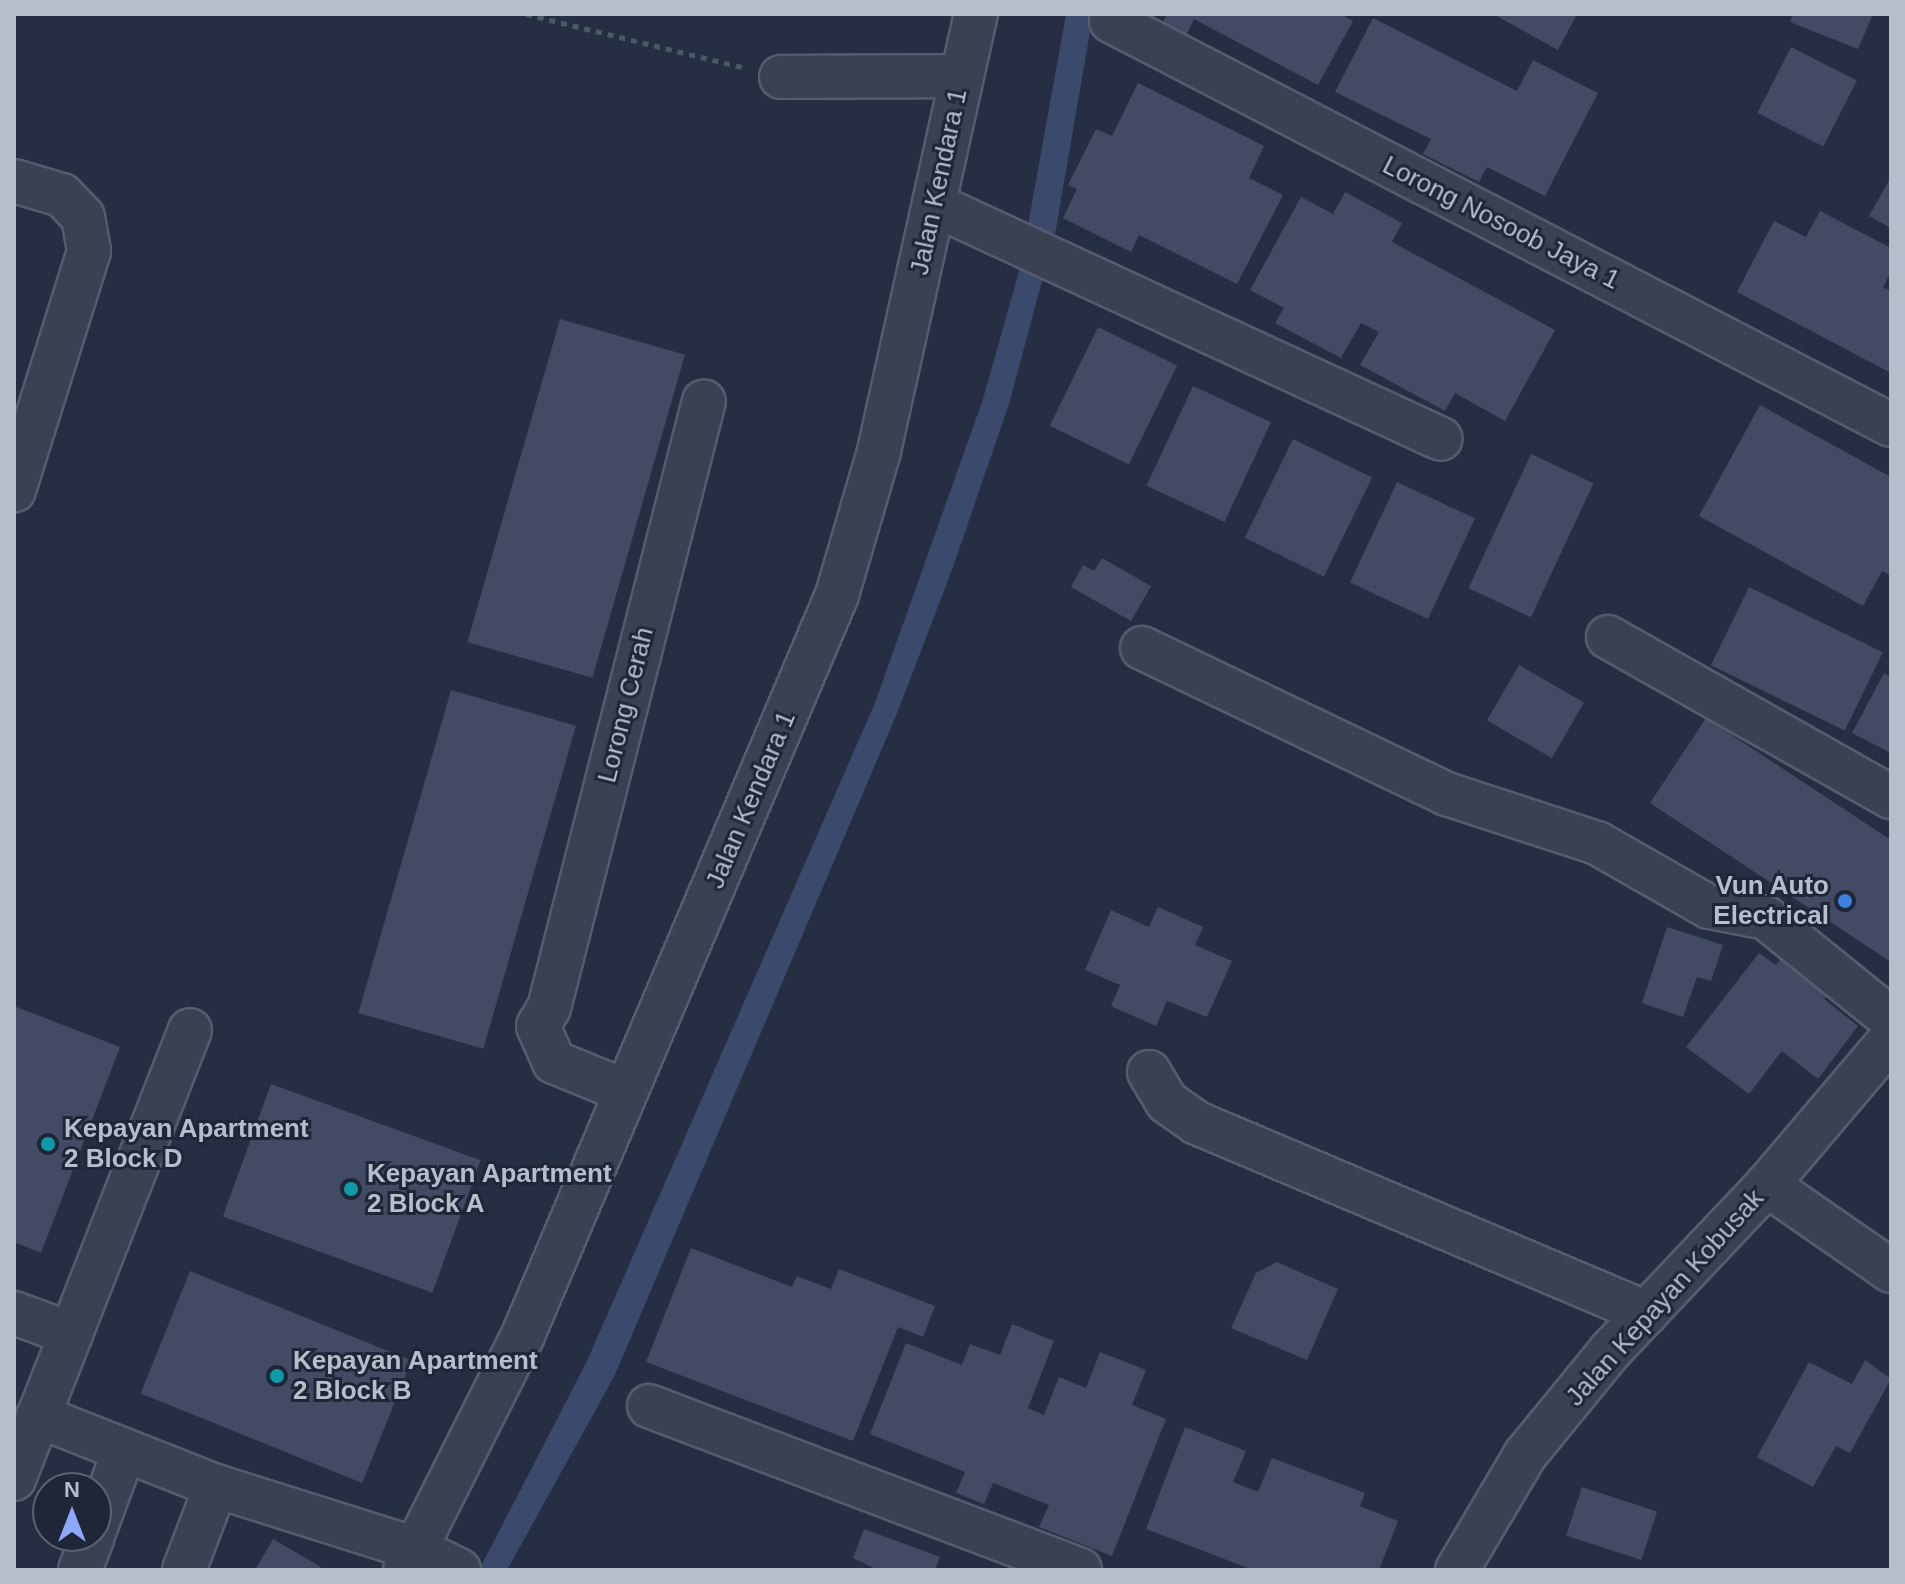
<!DOCTYPE html>
<style>
body{margin:0}
#map{position:relative;width:1905px;height:1584px;overflow:hidden;background:#262e43;font-family:Arial,sans-serif}
div>[style]{position:absolute}
.water>*{inset:0;background:#3b496c}
.building>*{inset:0;background:#424b63;transform-origin:0 0}
.path>*{height:5px;margin-top:-2.5px;transform-origin:0;background:repeating-linear-gradient(90deg,#465a60 0 6px,transparent 0 12px)}
.roads{filter:drop-shadow(2px 0 #565c6d) drop-shadow(-2px 0 #565c6d) drop-shadow(0 2px #565c6d) drop-shadow(0 -2px #565c6d)}
.minor>*{height:42px;margin:-21px;padding:0 21px;transform-origin:21px;border-radius:21px;background:#3a4153}
.dots>*{width:22px;height:22px;translate:-50% -50%;box-sizing:border-box;border:4px solid #1f2638;border-radius:50%}
span{translate:-50% -50%;white-space:nowrap;text-align:center;line-height:1.15;-webkit-text-stroke:6px #1f2638;paint-order:stroke}
.street-label{font-size:26px;color:#b8bdcc}
.poi-label{font-size:26px;color:#b8bdcc;font-weight:700}
.right{translate:-100% -50%;text-align:right}
.left{translate:0 -50%;text-align:left}
.frame{position:absolute;inset:0;border:16px solid #b8bdcc;pointer-events:none}
.north{position:absolute;left:32px;top:1472px;width:80px;height:80px;box-sizing:border-box;background:#1f2638;border:2px solid #5c6273;border-radius:50%;rotate:0deg;font-size:22px;font-weight:700;line-height:32px;text-align:center;color:#b8bdcc}
.north::after{content:'';display:block;margin:auto;width:28px;height:36px;background:#8ea9fb;clip-path:polygon(50% 0,100% 100%,50% 72%,0 100%)}
</style>
<div id="map">
<div class="water">
<div style="clip-path:polygon(1066px 14px,1093px 14px,1056px 229px,1009px 404px,953px 567px,898px 711px,614px 1377px,507px 1570px,479px 1570px,587px 1361px,875px 703px,983px 399px,1021px 264px)"></div>
</div>
<div class="building">
<div style="clip-path:polygon(1167px 14px,1340px 14px,1353px 21px,1318px 85px,1194px 19px,1186px 36px,1162px 24px)"></div>
<div style="clip-path:polygon(1493px 14px,1577px 14px,1558px 50px)"></div>
<div style="clip-path:polygon(1793px 14px,1873px 14px,1858px 49px,1790px 22px)"></div>
<div style="clip-path:polygon(1373px 18px,1517px 91px,1533px 60px,1598px 93px,1545px 196px,1487px 167px,1479px 182px,1423px 154px,1431px 139px,1335px 92px)"></div>
<div style="left:1791px;top:47px;width:74px;height:74px;rotate:27deg"></div>
<div style="clip-path:polygon(1138px 83px,1264px 146px,1249px 178px,1283px 195px,1237px 284px,1139px 235px,1131px 252px,1063px 218px,1077px 189px,1068px 185px,1096px 129px,1112px 136px)"></div>
<div style="clip-path:polygon(1891px 177px,1891px 228px,1869px 216px)"></div>
<div style="clip-path:polygon(1345px 192px,1402px 223px,1392px 242px,1555px 330px,1505px 421px,1455px 393px,1445px 411px,1360px 365px,1379px 332px,1361px 323px,1341px 358px,1275px 323px,1284px 308px,1250px 290px,1301px 197px,1333px 214px)"></div>
<div style="clip-path:polygon(1820px 211px,1891px 248px,1891px 272px,1883px 287px,1891px 291px,1891px 373px,1737px 292px,1774px 221px,1806px 237px)"></div>
<div style="left:560px;top:319px;width:130px;height:336px;rotate:16deg"></div>
<div style="left:1098px;top:327px;width:88px;height:110px;rotate:26deg"></div>
<div style="left:1193px;top:386px;width:86px;height:110px;rotate:25deg"></div>
<div style="clip-path:polygon(1760px 405px,1891px 477px,1891px 576px,1882px 571px,1863px 606px,1699px 516px)"></div>
<div style="left:1293px;top:439px;width:88px;height:110px;rotate:26deg"></div>
<div style="left:1531px;top:454px;width:69px;height:148px;rotate:25deg"></div>
<div style="left:1397px;top:482px;width:86px;height:111px;rotate:25deg"></div>
<div style="clip-path:polygon(1102px 558px,1151px 586px,1131px 621px,1071px 587px,1083px 565px,1094px 571px)"></div>
<div style="left:1749px;top:587px;width:149px;height:87px;rotate:26deg"></div>
<div style="left:1519px;top:665px;width:75px;height:64px;rotate:30deg"></div>
<div style="clip-path:polygon(1884px 673px,1891px 677px,1891px 753px,1852px 733px)"></div>
<div style="left:451px;top:690px;width:130px;height:336px;rotate:16deg"></div>
<div style="clip-path:polygon(1706px 718px,1891px 840px,1891px 962px,1650px 803px)"></div>
<div style="clip-path:polygon(1158px 907px,1203px 927px,1195px 945px,1232px 961px,1207px 1017px,1167px 1001px,1156px 1026px,1111px 1006px,1120px 985px,1085px 970px,1111px 910px,1149px 927px)"></div>
<div style="clip-path:polygon(1667px 927px,1723px 945px,1711px 981px,1697px 977px,1683px 1017px,1642px 1003px)"></div>
<div style="clip-path:polygon(1789px 948px,1836px 984px,1824px 999px,1858px 1026px,1818px 1079px,1782px 1051px,1749px 1094px,1686px 1047px,1759px 953px,1776px 965px)"></div>
<div style="clip-path:polygon(14px 1006px,120px 1047px,41px 1253px,14px 1242px)"></div>
<div style="left:271px;top:1084px;width:223px;height:141px;rotate:20deg"></div>
<div style="clip-path:polygon(691px 1248px,792px 1287px,797px 1276px,831px 1289px,839px 1269px,935px 1306px,923px 1337px,898px 1327px,853px 1441px,646px 1362px)"></div>
<div style="clip-path:polygon(1277px 1262px,1338px 1289px,1307px 1360px,1231px 1328px,1256px 1273px)"></div>
<div style="left:190px;top:1271px;width:239px;height:132px;rotate:22deg"></div>
<div style="clip-path:polygon(1012px 1324px,1054px 1341px,1028px 1408px,1044px 1415px,1059px 1377px,1086px 1388px,1100px 1352px,1146px 1370px,1132px 1405px,1166px 1419px,1112px 1556px,1039px 1527px,1049px 1505px,993px 1483px,984px 1504px,956px 1493px,965px 1472px,870px 1434px,906px 1343px,962px 1365px,970px 1344px,1000px 1355px)"></div>
<div style="clip-path:polygon(1865px 1360px,1891px 1379px,1850px 1453px,1836px 1446px,1813px 1487px,1757px 1457px,1809px 1362px,1852px 1384px)"></div>
<div style="clip-path:polygon(1185px 1427px,1246px 1451px,1233px 1482px,1258px 1492px,1272px 1458px,1365px 1493px,1360px 1506px,1398px 1521px,1379px 1570px,1253px 1570px,1146px 1529px)"></div>
<div style="left:1582px;top:1487px;width:79px;height:51px;rotate:18deg"></div>
<div style="clip-path:polygon(864px 1529px,940px 1557px,935px 1570px,878px 1570px,853px 1558px)"></div>
<div style="clip-path:polygon(273px 1539px,321px 1567px,320px 1570px,255px 1570px)"></div>
</div>
<div class="path">
<div style="left:526px;top:14px;width:227px;rotate:13.8deg"></div>
</div>
<div class="roads">
<div class="minor">
<div style="left:1111px;top:21px;width:878px;rotate:27.38deg"></div>
<div style="left:781px;top:77px;width:180px;rotate:-0.3deg"></div>
<div style="left:14px;top:181px;width:50px;rotate:16.3deg"></div>
<div style="left:62px;top:195px;width:30px;rotate:46deg"></div>
<div style="left:83px;top:217px;width:35px;rotate:80deg"></div>
<div style="left:89px;top:251px;width:251px;rotate:107.4deg"></div>
<div style="left:935px;top:205px;width:557px;rotate:24.82deg"></div>
<div style="left:1608px;top:637px;width:325px;rotate:29.5deg"></div>
<div style="left:1142px;top:648px;width:338px;rotate:25.6deg"></div>
<div style="left:1447px;top:794px;width:158px;rotate:18.1deg"></div>
<div style="left:1597px;top:843px;width:129px;rotate:29.7deg"></div>
<div style="left:1709px;top:907px;width:58px;rotate:10.9deg"></div>
<div style="left:1766px;top:918px;width:161px;rotate:38.9deg"></div>
<div style="left:1149px;top:1072px;width:35px;rotate:59deg"></div>
<div style="left:1167px;top:1102px;width:37px;rotate:35deg"></div>
<div style="left:1197px;top:1123px;width:488px;rotate:22.9deg"></div>
<div style="left:625px;top:1091px;width:77px;rotate:-157.8deg"></div>
<div style="left:554px;top:1062px;width:39px;rotate:-114deg"></div>
<div style="left:538px;top:1026px;width:21px;rotate:-59deg"></div>
<div style="left:549px;top:1008px;width:626px;rotate:-75.68deg"></div>
<div style="left:1767px;top:1185px;width:151px;rotate:34.7deg"></div>
<div style="left:14px;top:1313px;width:61px;rotate:20.2deg"></div>
<div style="left:649px;top:1406px;width:461px;rotate:20.8deg"></div>
<div style="left:38px;top:1416px;width:191px;rotate:21.5deg"></div>
<div style="left:216px;top:1486px;width:210px;rotate:17.5deg"></div>
<div style="left:416px;top:1549px;width:48px;rotate:26deg"></div>
<div style="left:14px;top:1479px;width:482px;rotate:-68.6deg"></div>
<div style="left:96px;top:1527px;width:81px;rotate:-69.8deg"></div>
<div style="left:80px;top:1570px;width:36px;rotate:-69deg"></div>
<div style="left:184px;top:1570px;width:90px;rotate:-69.1deg"></div>
<div style="left:405px;top:1570px;width:263px;rotate:-63.3deg"></div>
<div style="left:523px;top:1335px;width:804px;rotate:-67.01deg"></div>
<div style="left:837px;top:595px;width:150px;rotate:-73.7deg"></div>
<div style="left:879px;top:451px;width:448px;rotate:-77.5deg"></div>
<div style="left:1457px;top:1570px;width:134px;rotate:-59.4deg"></div>
<div style="left:1525px;top:1455px;width:134px;rotate:-50.7deg"></div>
<div style="left:1610px;top:1351px;width:228px;rotate:-46.6deg"></div>
<div style="left:1767px;top:1185px;width:192px;rotate:-49.7deg"></div>
</div>
</div>
<div class="dots">
<div style="left:1845px;top:901px;background:#3f7fe0"></div>
<div style="left:48px;top:1144px;background:#0f9aa8"></div>
<div style="left:351px;top:1189px;background:#0f9aa8"></div>
<div style="left:277px;top:1376px;background:#0f9aa8"></div>
</div>
<div class="street-label">
<span style="left:939px;top:182px;rotate:-78deg">Jalan Kendara 1</span>
<span style="left:1501px;top:223px;rotate:27deg">Lorong Nosoob Jaya 1</span>
<span style="left:626px;top:705px;rotate:-76deg">Lorong Cerah</span>
<span style="left:751px;top:800px;rotate:-67deg">Jalan Kendara 1</span>
<span style="left:1665px;top:1298px;rotate:-48deg">Jalan Kepayan Kobusak</span>
</div>
<div class="poi-label">
<span class="right" style="left:1829px;top:901px">Vun Auto<br>Electrical</span>
<span class="left" style="left:64px;top:1144px">Kepayan Apartment<br>2 Block D</span>
<span class="left" style="left:367px;top:1189px">Kepayan Apartment<br>2 Block A</span>
<span class="left" style="left:293px;top:1376px">Kepayan Apartment<br>2 Block B</span>
</div>
<div class="frame"></div>
<div class="north">N</div>
</div>
